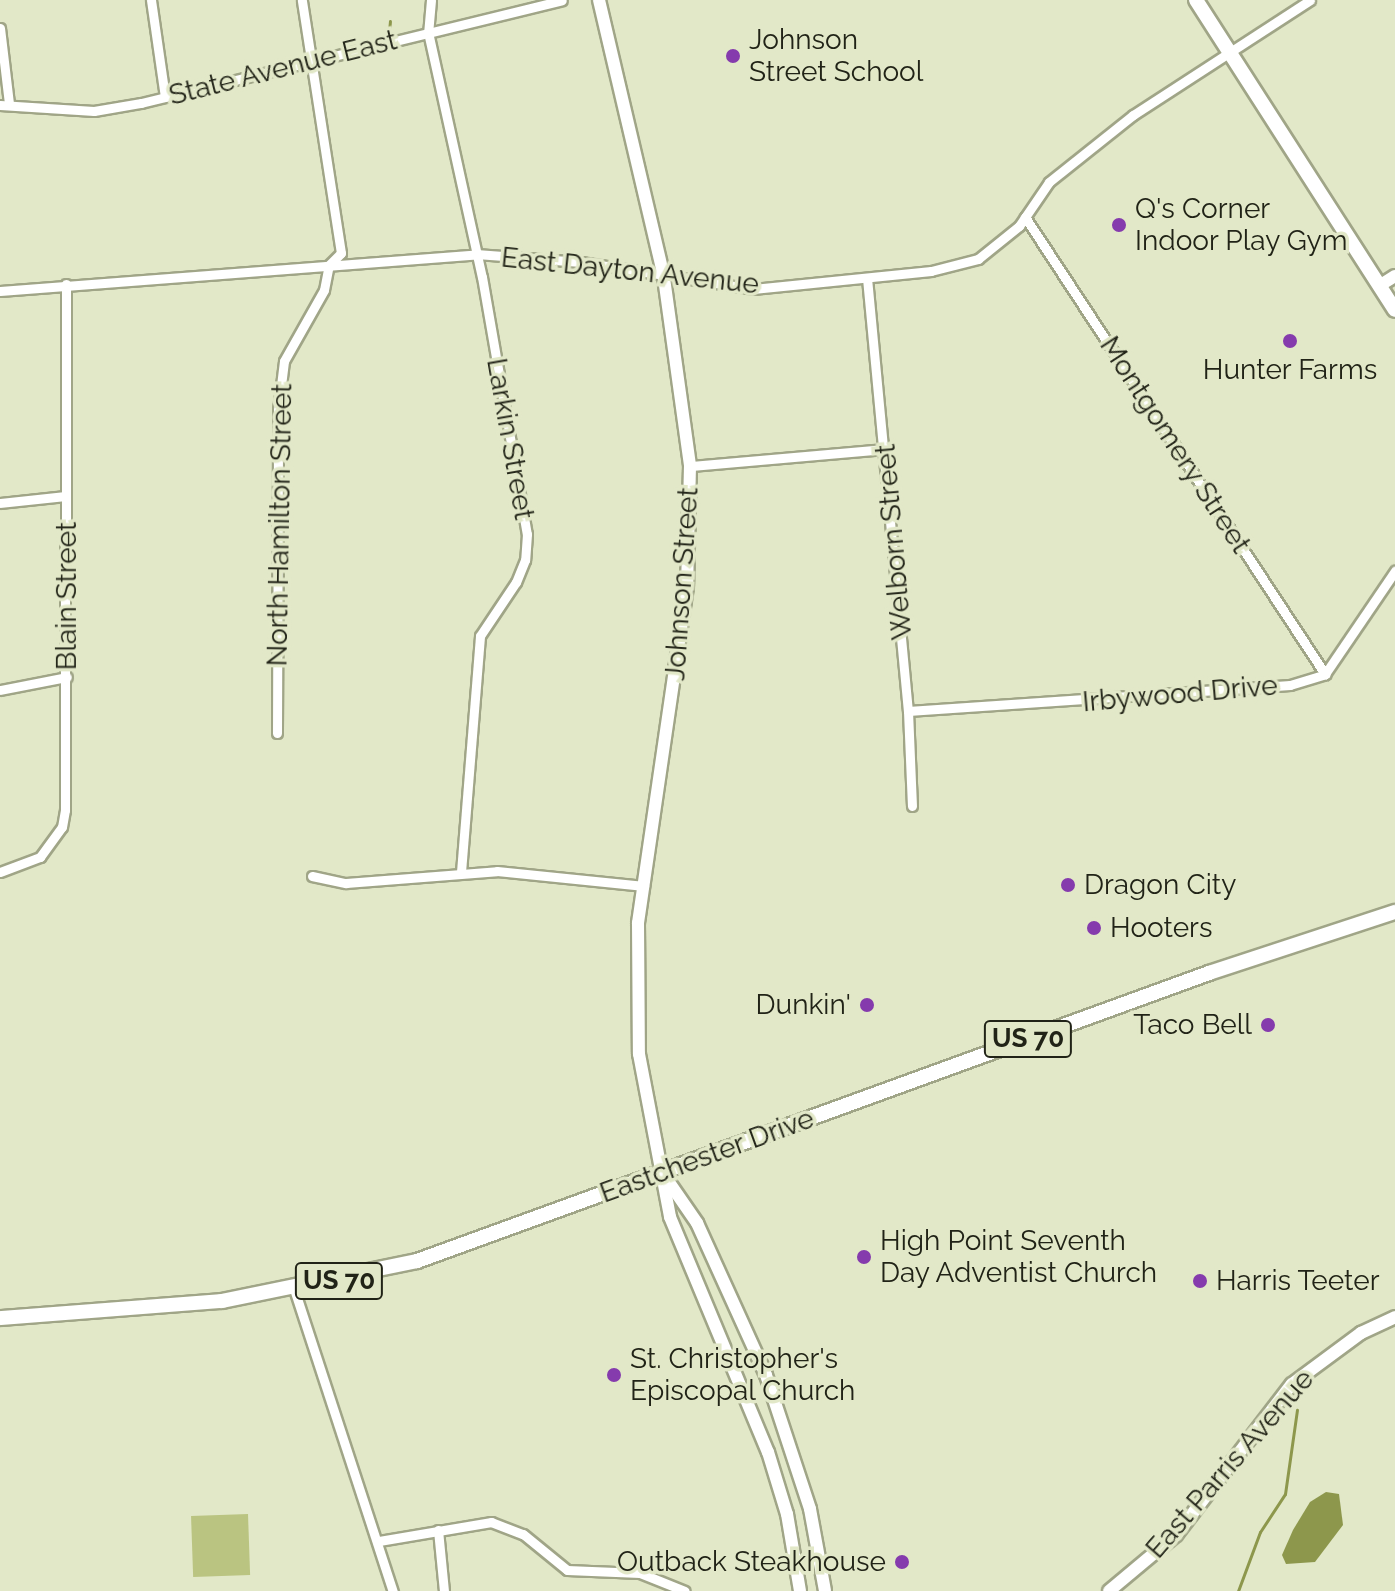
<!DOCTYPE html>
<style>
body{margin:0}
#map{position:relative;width:1395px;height:1591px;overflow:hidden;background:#e2e8c8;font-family:Raleway,sans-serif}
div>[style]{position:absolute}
.green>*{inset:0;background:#bac481;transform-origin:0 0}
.water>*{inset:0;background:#8d974c}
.stream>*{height:3px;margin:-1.5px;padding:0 1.5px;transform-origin:1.5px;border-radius:1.5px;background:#8d974c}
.roads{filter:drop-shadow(2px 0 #a0a587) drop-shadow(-2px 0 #a0a587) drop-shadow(0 2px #a0a587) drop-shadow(0 -2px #a0a587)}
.street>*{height:9px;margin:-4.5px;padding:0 4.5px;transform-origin:4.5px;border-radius:4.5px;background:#fff}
.secondary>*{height:12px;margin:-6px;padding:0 6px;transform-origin:6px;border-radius:6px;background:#fff}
.primary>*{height:14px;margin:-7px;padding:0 7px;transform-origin:7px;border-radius:7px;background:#fff}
.dots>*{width:22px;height:22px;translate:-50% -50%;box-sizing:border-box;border:4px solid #e2e8c8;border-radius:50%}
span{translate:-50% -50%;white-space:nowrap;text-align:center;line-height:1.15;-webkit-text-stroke:7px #e2e8c8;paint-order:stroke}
.shield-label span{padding:2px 6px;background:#e2e8c8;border:2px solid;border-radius:6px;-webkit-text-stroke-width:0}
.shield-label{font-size:26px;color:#212317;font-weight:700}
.poi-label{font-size:28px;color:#212317}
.left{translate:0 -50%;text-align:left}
.right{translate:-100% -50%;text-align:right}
.street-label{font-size:28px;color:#212317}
</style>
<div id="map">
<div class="green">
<div style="left:248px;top:1514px;width:61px;height:57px;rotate:88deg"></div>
</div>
<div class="water">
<div style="clip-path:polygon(1326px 1492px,1339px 1494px,1343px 1525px,1315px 1562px,1286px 1564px,1282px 1555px,1293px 1530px,1310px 1502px)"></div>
</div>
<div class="stream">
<div style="left:389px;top:32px;width:11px;rotate:-85deg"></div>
<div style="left:1238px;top:1591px;width:63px;rotate:-69.6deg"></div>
<div style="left:1260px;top:1532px;width:45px;rotate:-56.7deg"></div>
<div style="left:1285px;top:1494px;width:85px;rotate:-81.9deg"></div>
</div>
<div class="roads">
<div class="street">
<div style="left:151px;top:0;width:98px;rotate:81.8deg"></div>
<div style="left:431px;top:0;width:32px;rotate:95deg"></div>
<div style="left:428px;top:32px;width:251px;rotate:77.6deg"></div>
<div style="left:482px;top:277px;width:261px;rotate:80.1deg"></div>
<div style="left:527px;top:534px;width:26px;rotate:94deg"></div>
<div style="left:525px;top:560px;width:24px;rotate:112deg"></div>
<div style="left:516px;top:582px;width:65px;rotate:123.7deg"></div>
<div style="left:480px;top:636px;width:236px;rotate:94.6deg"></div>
<div style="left:0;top:28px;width:77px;rotate:83.2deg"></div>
<div style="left:0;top:105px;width:94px;rotate:3.7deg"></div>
<div style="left:94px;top:111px;width:48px;rotate:-9.7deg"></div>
<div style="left:141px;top:103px;width:433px;rotate:-13.7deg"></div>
<div style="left:1025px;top:217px;width:547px;rotate:56.72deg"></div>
<div style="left:867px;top:278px;width:435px;rotate:84.6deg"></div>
<div style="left:908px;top:711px;width:95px;rotate:87.6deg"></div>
<div style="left:0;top:291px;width:477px;rotate:-4.4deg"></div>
<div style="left:476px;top:254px;width:105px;rotate:4.4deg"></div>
<div style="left:581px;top:262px;width:174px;rotate:8.9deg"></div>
<div style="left:753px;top:289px;width:179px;rotate:-5.8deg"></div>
<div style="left:931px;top:271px;width:49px;rotate:-14.3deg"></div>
<div style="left:978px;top:259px;width:53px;rotate:-38.8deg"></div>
<div style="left:1019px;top:226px;width:53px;rotate:-55.7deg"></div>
<div style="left:1049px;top:182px;width:107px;rotate:-38.6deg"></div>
<div style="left:1133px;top:115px;width:211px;rotate:-33deg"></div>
<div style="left:690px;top:466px;width:197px;rotate:-5deg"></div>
<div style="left:0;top:503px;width:66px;rotate:-6.1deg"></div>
<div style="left:0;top:690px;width:68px;rotate:-11deg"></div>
<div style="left:908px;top:711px;width:383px;rotate:-3.9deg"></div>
<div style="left:1290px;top:685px;width:37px;rotate:-17deg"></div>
<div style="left:1325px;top:674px;width:125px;rotate:-55.8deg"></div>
<div style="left:277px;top:733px;width:323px;rotate:-89.8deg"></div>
<div style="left:278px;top:410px;width:49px;rotate:-83deg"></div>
<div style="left:284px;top:361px;width:81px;rotate:-60.6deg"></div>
<div style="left:324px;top:290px;width:25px;rotate:-79deg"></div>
<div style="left:329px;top:265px;width:17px;rotate:-45deg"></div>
<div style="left:341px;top:253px;width:256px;rotate:-98.8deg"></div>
<div style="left:0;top:872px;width:43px;rotate:-20.6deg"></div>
<div style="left:40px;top:857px;width:37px;rotate:-54deg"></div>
<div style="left:62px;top:827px;width:17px;rotate:-80deg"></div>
<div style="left:65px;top:810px;width:526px;rotate:-89.89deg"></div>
<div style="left:312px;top:876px;width:35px;rotate:12deg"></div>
<div style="left:346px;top:883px;width:151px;rotate:-4.5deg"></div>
<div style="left:497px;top:871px;width:148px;rotate:5.8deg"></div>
<div style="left:294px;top:1289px;width:318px;rotate:71.9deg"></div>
<div style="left:438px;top:1530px;width:61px;rotate:84.4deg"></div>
<div style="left:379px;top:1541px;width:114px;rotate:-9.6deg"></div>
<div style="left:491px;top:1522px;width:34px;rotate:21deg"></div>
<div style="left:523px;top:1534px;width:57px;rotate:39.3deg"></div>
<div style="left:567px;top:1570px;width:73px;rotate:2.4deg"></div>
<div style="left:640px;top:1573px;width:48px;rotate:21.8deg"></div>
</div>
<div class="secondary">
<div style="left:599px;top:0;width:285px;rotate:76.8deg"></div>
<div style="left:664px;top:278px;width:190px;rotate:82.1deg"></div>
<div style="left:690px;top:466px;width:121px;rotate:91.4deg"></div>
<div style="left:687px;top:587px;width:340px;rotate:98.3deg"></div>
<div style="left:638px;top:923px;width:131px;rotate:89.6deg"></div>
<div style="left:639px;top:1054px;width:166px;rotate:79.2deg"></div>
<div style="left:670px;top:1217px;width:255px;rotate:67.4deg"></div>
<div style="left:768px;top:1452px;width:65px;rotate:73deg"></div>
<div style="left:787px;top:1514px;width:78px;rotate:80.4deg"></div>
<div style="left:1379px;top:286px;width:19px;rotate:-32deg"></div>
<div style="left:666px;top:1178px;width:55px;rotate:55.4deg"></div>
<div style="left:697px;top:1223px;width:167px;rotate:65.6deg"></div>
<div style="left:766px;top:1375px;width:141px;rotate:71.8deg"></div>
<div style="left:810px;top:1509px;width:83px;rotate:79.6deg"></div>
<div style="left:1109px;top:1591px;width:87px;rotate:-39.9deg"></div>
<div style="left:1176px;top:1535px;width:190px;rotate:-52.5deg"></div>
<div style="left:1292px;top:1384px;width:86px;rotate:-36.5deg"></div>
<div style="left:1361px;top:1333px;width:38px;rotate:-25deg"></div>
</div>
<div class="primary">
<div style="left:1196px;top:0;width:368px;rotate:57.3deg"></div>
<div style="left:0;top:1318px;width:223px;rotate:-4.4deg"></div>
<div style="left:222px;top:1301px;width:199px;rotate:-11.6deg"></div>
<div style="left:417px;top:1261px;width:843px;rotate:-19.98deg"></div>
<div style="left:1209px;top:973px;width:196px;rotate:-18.2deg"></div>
</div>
</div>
<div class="dots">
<div style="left:733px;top:56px;background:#853bad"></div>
<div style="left:1119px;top:225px;background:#853bad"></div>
<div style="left:1290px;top:341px;background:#853bad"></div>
<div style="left:1068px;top:885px;background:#853bad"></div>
<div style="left:1094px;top:928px;background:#853bad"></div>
<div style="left:867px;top:1005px;background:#853bad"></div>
<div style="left:1268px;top:1025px;background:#853bad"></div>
<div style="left:864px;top:1257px;background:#853bad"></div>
<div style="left:1200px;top:1281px;background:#853bad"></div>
<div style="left:614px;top:1375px;background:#853bad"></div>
<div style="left:902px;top:1562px;background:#853bad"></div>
</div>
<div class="shield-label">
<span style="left:1028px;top:1039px">US 70</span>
<span style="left:339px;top:1281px">US 70</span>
</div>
<div class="poi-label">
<span class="left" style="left:749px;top:56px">Johnson<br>Street School</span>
<span class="left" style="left:1135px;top:225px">Q's Corner<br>Indoor Play Gym</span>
<span style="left:1290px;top:370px">Hunter Farms</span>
<span class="left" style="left:1084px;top:885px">Dragon City</span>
<span class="left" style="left:1110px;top:928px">Hooters</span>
<span class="right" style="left:851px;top:1005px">Dunkin'</span>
<span class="right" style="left:1252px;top:1025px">Taco Bell</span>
<span class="left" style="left:880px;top:1257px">High Point Seventh<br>Day Adventist Church</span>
<span class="left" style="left:1216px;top:1281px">Harris Teeter</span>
<span class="left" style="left:630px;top:1375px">St. Christopher's<br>Episcopal Church</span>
<span class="right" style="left:886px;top:1562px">Outback Steakhouse</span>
</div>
<div class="street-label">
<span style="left:283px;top:68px;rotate:-14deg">State Avenue East</span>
<span style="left:630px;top:271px;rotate:6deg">East Dayton Avenue</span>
<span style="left:510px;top:439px;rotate:80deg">Larkin Street</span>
<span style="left:1175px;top:445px;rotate:57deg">Montgomery Street</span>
<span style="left:280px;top:525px;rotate:-89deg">North Hamilton Street</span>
<span style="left:894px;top:542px;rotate:-95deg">Welborn Street</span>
<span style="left:682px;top:584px;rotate:-86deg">Johnson Street</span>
<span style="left:67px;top:596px;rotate:-90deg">Blain Street</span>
<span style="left:1180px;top:694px;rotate:-5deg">Irbywood Drive</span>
<span style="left:707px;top:1156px;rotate:-20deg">Eastchester Drive</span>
<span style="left:1230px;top:1464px;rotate:-49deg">East Parris Avenue</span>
</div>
</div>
